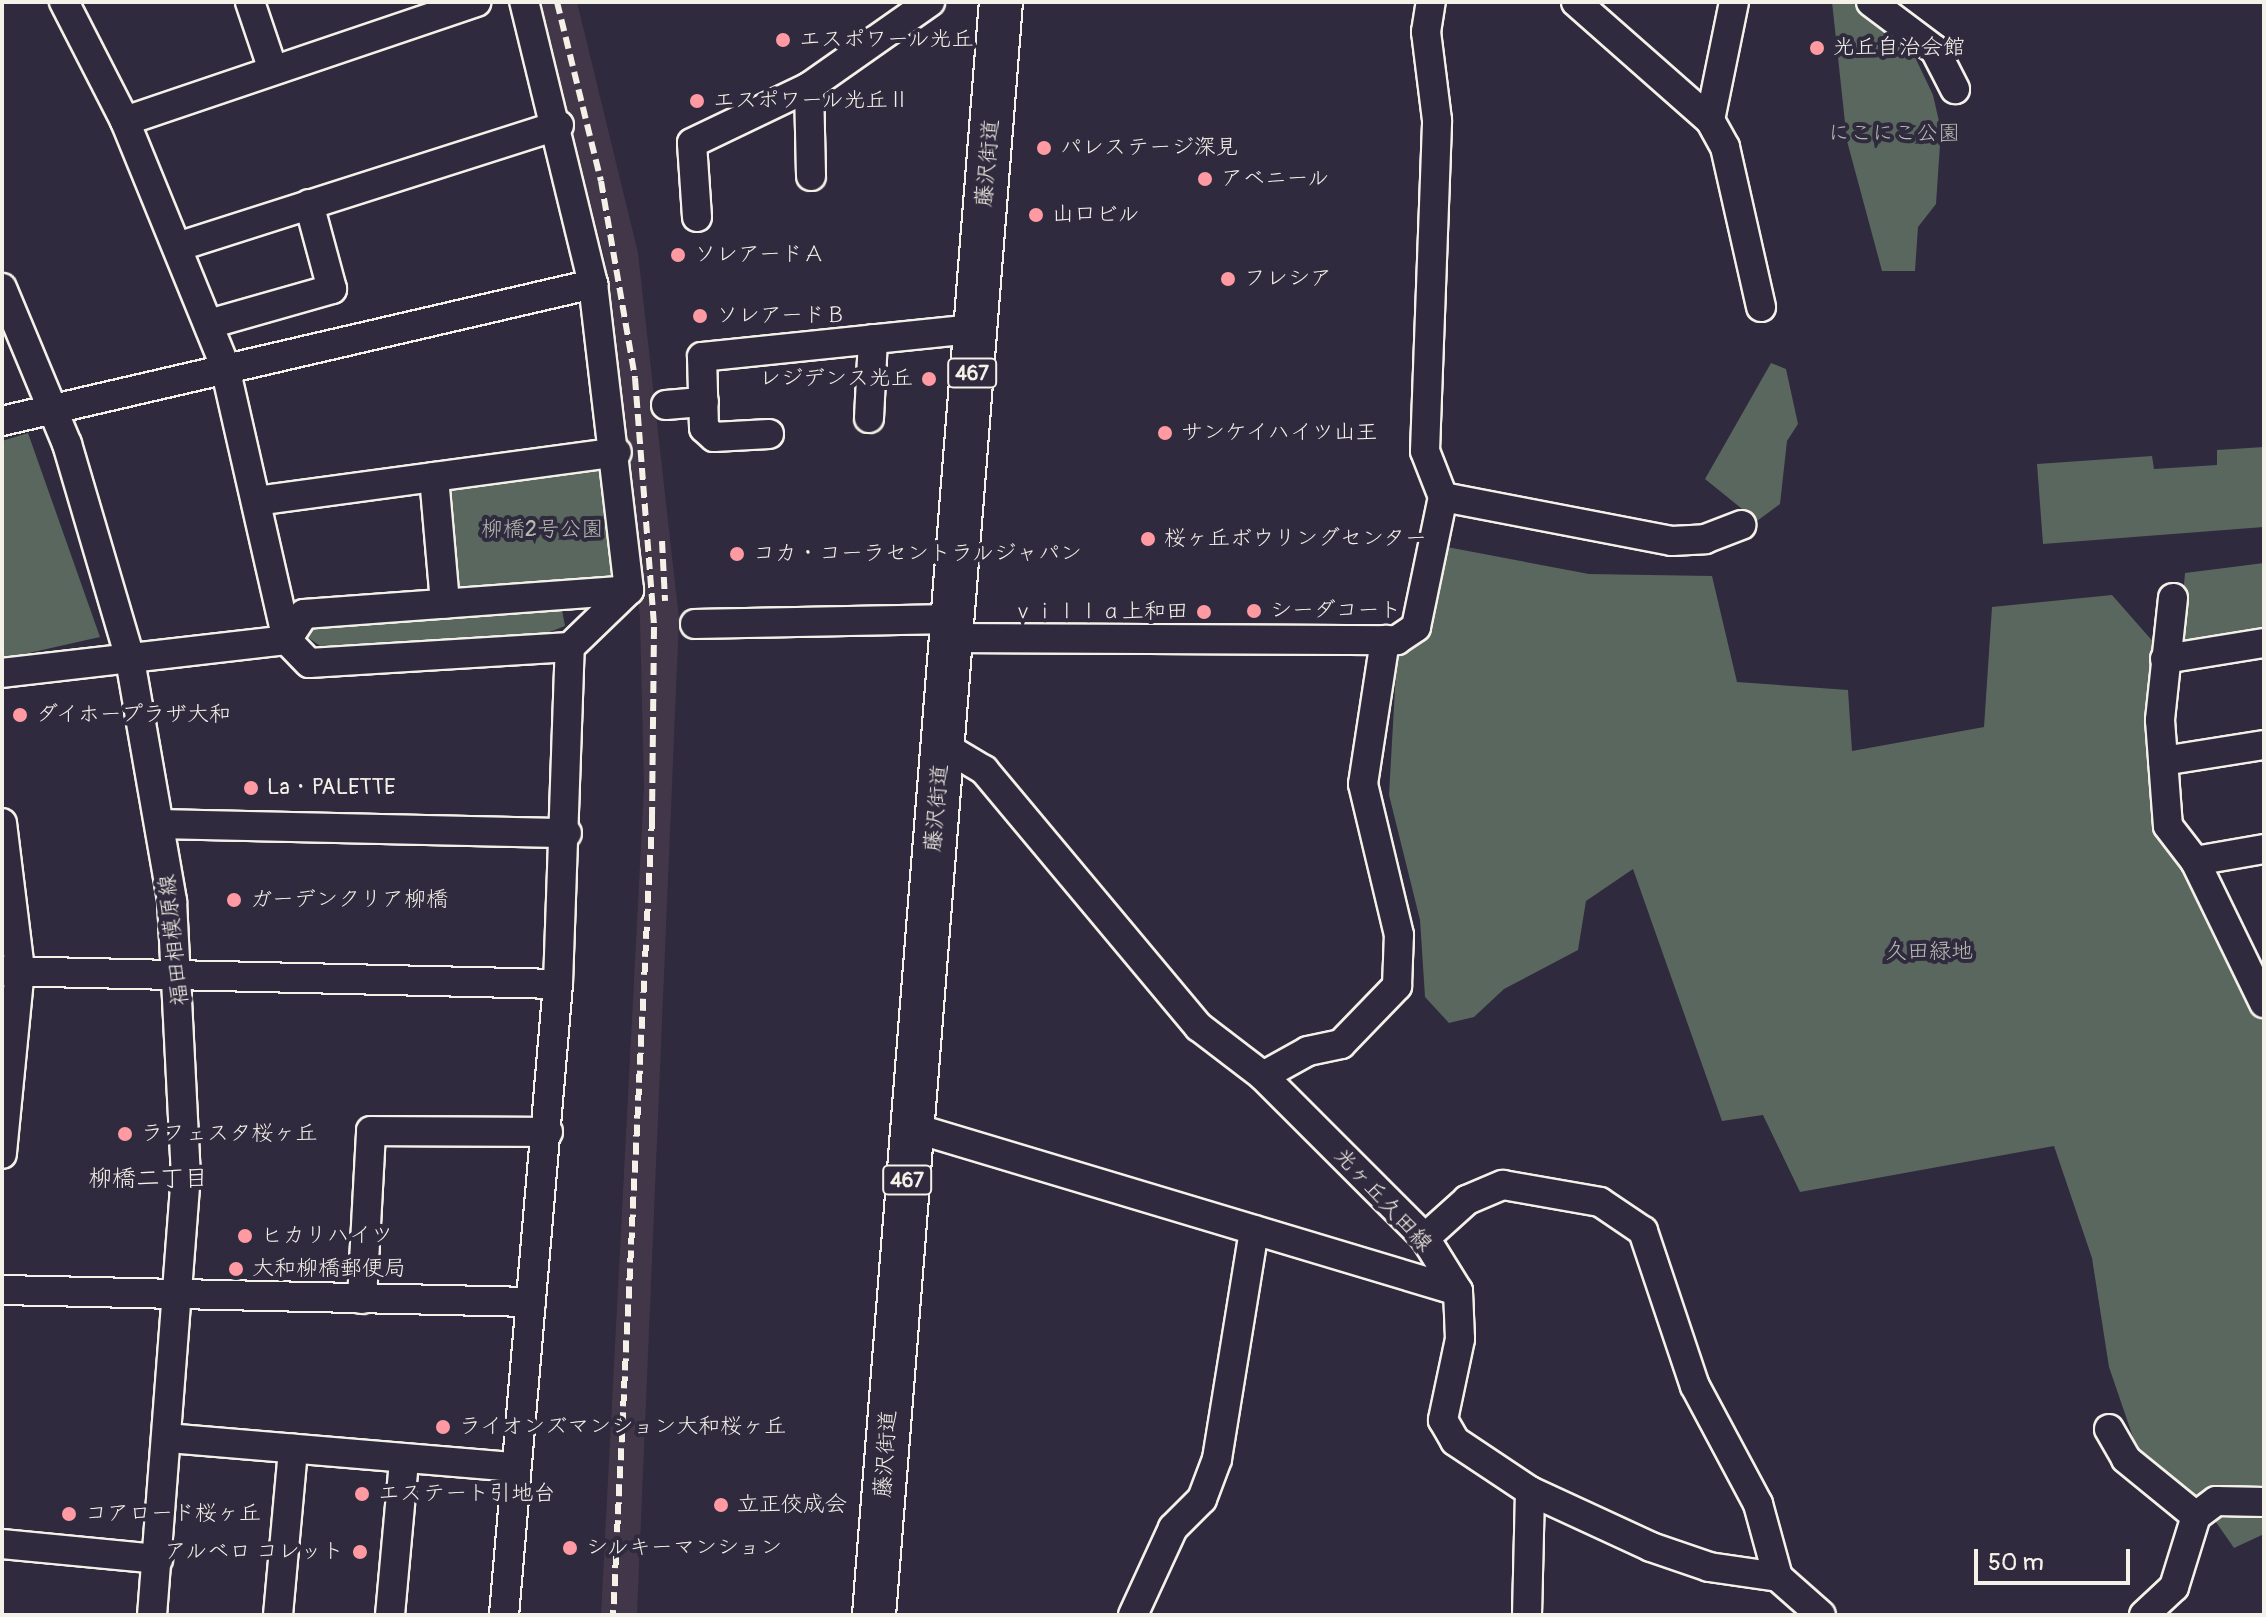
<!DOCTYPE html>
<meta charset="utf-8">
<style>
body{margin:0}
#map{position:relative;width:2266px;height:1617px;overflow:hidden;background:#2f2a3d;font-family:Pangolin,"Klee One",sans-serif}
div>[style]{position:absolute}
.built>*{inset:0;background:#423748}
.green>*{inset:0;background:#59675e;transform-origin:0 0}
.roads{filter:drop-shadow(2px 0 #f4f1e8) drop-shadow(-2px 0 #f4f1e8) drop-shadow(0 2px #f4f1e8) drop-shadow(0 -2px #f4f1e8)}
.minor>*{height:28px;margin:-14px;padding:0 14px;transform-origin:14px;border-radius:14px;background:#2f2a3d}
.highway>*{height:42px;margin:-21px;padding:0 21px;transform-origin:21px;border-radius:21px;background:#2f2a3d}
.rail>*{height:6px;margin-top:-3px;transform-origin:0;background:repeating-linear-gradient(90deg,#f4f1e8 0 12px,transparent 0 18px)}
.dots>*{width:22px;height:22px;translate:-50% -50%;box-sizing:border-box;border:4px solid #2f2a3d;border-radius:50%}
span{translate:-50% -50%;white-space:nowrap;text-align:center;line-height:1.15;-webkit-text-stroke:8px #2f2a3d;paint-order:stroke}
.shield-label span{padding:2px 6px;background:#2f2a3d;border:2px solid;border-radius:6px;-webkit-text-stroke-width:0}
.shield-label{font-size:20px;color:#f4f1e8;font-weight:700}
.poi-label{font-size:22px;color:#f4f1e8}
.left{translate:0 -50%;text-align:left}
.right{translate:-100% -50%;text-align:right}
.park-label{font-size:22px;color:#b6bab1}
.street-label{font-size:22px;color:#f4f1e8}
.neighbourhood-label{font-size:24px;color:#f4f1e8}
.frame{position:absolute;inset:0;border:4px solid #f4f1e8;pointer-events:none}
.scale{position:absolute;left:1974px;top:1549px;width:156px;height:36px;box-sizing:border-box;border:4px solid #f4f1e8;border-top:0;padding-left:10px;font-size:24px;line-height:28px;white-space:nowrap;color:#f4f1e8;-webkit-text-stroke:6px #2f2a3d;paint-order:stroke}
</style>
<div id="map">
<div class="built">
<div style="clip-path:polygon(539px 2px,577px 2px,638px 253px,679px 619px,637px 1615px,601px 1615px,644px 788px,640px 618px,605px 260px)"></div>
</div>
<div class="green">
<div style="clip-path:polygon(1832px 2px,1858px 2px,1881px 20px,1914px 55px,1933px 95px,1941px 130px,1936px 204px,1918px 227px,1915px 271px,1882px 271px,1847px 141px)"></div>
<div style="clip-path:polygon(1771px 363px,1786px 369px,1798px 424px,1787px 441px,1780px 504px,1757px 521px,1705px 479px)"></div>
<div style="clip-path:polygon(28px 433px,100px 637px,2px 659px,2px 441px)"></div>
<div style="clip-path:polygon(2264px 447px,2264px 527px,2043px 544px,2037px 464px,2152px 456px,2154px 469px,2217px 465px,2217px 450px)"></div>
<div style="left:617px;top:452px;width:139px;height:185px;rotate:85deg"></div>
<div style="clip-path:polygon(1447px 547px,1589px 574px,1712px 576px,1737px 682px,1848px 690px,1852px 751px,1984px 727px,1992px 607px,2112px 595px,2156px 645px,2169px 808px,2239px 948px,2264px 1020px,2264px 1534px,2234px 1548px,2211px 1515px,2136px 1446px,2109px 1367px,2092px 1258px,2054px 1146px,1800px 1192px,1763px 1115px,1722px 1121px,1633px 869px,1586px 901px,1578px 950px,1504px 989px,1474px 1017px,1449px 1023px,1425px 997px,1420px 920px,1389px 795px,1397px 653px,1428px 633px)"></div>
<div style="clip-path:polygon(2264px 563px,2264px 630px,2179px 643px,2185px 573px)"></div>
<div style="clip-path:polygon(551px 605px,562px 610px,565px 626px,542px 635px,320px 646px,306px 636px,316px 619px)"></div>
</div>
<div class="roads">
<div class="minor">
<div style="left:250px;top:2px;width:72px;rotate:71.3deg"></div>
<div style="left:1576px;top:2px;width:179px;rotate:41.4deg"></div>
<div style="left:1710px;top:120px;width:31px;rotate:61deg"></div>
<div style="left:1725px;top:147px;width:164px;rotate:77.3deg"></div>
<div style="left:1871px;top:2px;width:80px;rotate:36.9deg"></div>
<div style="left:1935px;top:50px;width:44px;rotate:62.9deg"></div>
<div style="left:809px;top:87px;width:89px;rotate:88.7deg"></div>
<div style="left:1710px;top:120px;width:120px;rotate:-78.5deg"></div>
<div style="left:125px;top:121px;width:371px;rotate:-18.7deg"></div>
<div style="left:697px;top:217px;width:74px;rotate:-93.9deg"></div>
<div style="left:692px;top:143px;width:130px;rotate:-25.6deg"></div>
<div style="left:809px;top:87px;width:148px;rotate:-35.1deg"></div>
<div style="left:177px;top:247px;width:401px;rotate:-17.7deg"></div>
<div style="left:2px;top:288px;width:169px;rotate:67.4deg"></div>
<div style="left:67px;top:444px;width:219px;rotate:73.6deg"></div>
<div style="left:129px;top:654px;width:251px;rotate:80.1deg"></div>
<div style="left:172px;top:901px;width:273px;rotate:87.1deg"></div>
<div style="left:186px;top:1174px;width:442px;rotate:94.4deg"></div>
<div style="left:209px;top:324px;width:128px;rotate:-15.9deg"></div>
<div style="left:332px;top:289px;width:88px;rotate:-105.1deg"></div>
<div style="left:666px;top:405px;width:38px;rotate:-5deg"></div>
<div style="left:869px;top:418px;width:79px;rotate:-87.1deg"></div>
<div style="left:2px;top:421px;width:607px;rotate:-13.05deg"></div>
<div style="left:769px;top:434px;width:55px;rotate:176.9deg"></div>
<div style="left:714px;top:437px;width:13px;rotate:-138deg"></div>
<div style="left:704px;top:428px;width:71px;rotate:-91.6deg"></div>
<div style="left:702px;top:357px;width:274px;rotate:-5.9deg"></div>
<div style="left:434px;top:477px;width:127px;rotate:85deg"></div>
<div style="left:1443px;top:497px;width:233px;rotate:10.9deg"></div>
<div style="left:1672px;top:541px;width:33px;rotate:-3deg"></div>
<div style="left:1705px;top:539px;width:39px;rotate:-21deg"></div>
<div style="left:256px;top:501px;width:364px;rotate:-7.7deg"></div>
<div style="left:2173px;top:598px;width:123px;rotate:96.1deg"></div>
<div style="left:2160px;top:720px;width:106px;rotate:85.7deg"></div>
<div style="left:2168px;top:826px;width:44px;rotate:52.4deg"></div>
<div style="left:2195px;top:861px;width:158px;rotate:64.1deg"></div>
<div style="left:695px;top:624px;width:255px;rotate:-1.1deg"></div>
<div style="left:949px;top:638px;width:448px;rotate:0.3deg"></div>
<div style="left:1397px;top:640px;width:23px;rotate:-34deg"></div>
<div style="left:1416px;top:627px;width:133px;rotate:-78.3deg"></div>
<div style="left:1443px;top:497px;width:49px;rotate:-111.4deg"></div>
<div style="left:1425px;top:451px;width:331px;rotate:-87.9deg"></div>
<div style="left:1437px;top:120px;width:89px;rotate:-97.1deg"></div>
<div style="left:1426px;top:32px;width:30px;rotate:-81deg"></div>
<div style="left:570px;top:647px;width:261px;rotate:176.5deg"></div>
<div style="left:309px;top:663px;width:32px;rotate:-134deg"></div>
<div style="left:287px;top:640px;width:31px;rotate:-57deg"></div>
<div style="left:304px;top:614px;width:326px;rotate:-4.2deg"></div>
<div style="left:2165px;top:659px;width:100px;rotate:-9.2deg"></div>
<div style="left:2px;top:673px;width:287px;rotate:-6.6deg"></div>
<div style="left:287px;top:640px;width:281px;rotate:-102.8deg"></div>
<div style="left:225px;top:366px;width:265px;rotate:-112.2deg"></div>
<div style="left:125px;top:121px;width:134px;rotate:-117.1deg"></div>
<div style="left:942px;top:745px;width:49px;rotate:30.8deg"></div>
<div style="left:984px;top:770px;width:335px;rotate:50.1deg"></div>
<div style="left:1199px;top:1027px;width:81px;rotate:37.4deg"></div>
<div style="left:1263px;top:1076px;width:229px;rotate:45deg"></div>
<div style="left:1425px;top:1238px;width:62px;rotate:58.1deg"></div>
<div style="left:1458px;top:1291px;width:48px;rotate:87.6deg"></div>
<div style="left:1460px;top:1339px;width:83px;rotate:101.9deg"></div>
<div style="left:1443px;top:1420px;width:24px;rotate:60deg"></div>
<div style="left:1455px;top:1441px;width:90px;rotate:33.7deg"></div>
<div style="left:1530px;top:1491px;width:133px;rotate:24.8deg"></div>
<div style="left:1651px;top:1547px;width:61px;rotate:19deg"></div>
<div style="left:1709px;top:1567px;width:70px;rotate:8.2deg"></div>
<div style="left:1778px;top:1577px;width:57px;rotate:41.5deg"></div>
<div style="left:2163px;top:761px;width:102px;rotate:-9deg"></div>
<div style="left:2px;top:823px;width:147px;rotate:83deg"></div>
<div style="left:20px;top:969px;width:186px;rotate:95.6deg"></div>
<div style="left:161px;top:824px;width:406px;rotate:1.3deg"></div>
<div style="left:2195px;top:861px;width:70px;rotate:-9.9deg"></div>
<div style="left:2px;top:971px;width:556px;rotate:1.34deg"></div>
<div style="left:1263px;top:1076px;width:51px;rotate:-29.1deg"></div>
<div style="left:1308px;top:1051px;width:34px;rotate:-12deg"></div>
<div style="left:1341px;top:1044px;width:81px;rotate:-46deg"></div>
<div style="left:1397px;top:986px;width:51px;rotate:-87.8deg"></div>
<div style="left:1399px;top:935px;width:155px;rotate:-103.4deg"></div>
<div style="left:1363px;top:784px;width:146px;rotate:-81.3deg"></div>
<div style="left:911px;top:1127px;width:571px;rotate:16.69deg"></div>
<div style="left:1425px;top:1238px;width:57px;rotate:-42.1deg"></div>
<div style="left:1467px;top:1200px;width:39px;rotate:-23deg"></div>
<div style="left:1503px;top:1185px;width:98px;rotate:9.9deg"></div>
<div style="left:1600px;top:1202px;width:52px;rotate:34deg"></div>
<div style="left:1643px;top:1231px;width:163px;rotate:71.5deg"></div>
<div style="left:1695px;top:1386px;width:134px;rotate:61.9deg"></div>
<div style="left:1758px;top:1504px;width:76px;rotate:74.7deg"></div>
<div style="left:2px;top:1290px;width:529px;rotate:1.3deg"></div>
<div style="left:362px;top:1299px;width:168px;rotate:-86.9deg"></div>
<div style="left:371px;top:1131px;width:177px;rotate:0.3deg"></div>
<div style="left:2109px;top:1429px;width:34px;rotate:60deg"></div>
<div style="left:2126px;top:1459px;width:90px;rotate:39.2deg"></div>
<div style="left:168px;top:1438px;width:349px;rotate:4.8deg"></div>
<div style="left:2px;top:1544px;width:157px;rotate:5.5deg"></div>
<div style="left:278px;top:1615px;width:167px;rotate:-84.8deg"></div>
<div style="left:390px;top:1615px;width:156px;rotate:-84.8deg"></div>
<div style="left:504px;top:1615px;width:633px;rotate:-85.11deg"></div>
<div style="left:558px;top:984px;width:337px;rotate:-88deg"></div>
<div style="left:570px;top:647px;width:82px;rotate:-44deg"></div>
<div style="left:629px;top:590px;width:308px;rotate:-96.7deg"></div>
<div style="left:593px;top:284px;width:290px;rotate:-103.7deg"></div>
<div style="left:1133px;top:1615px;width:96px;rotate:-65.3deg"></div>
<div style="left:1173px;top:1528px;width:41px;rotate:-45deg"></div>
<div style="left:1202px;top:1499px;width:43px;rotate:-69.4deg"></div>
<div style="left:1217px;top:1459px;width:232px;rotate:-80.8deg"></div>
<div style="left:1527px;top:1615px;width:124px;rotate:-88.6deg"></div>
<div style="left:2144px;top:1615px;width:41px;rotate:-43deg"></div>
<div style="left:2174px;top:1587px;width:74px;rotate:-72.8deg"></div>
<div style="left:2196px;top:1516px;width:25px;rotate:-37deg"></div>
<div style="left:2216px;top:1501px;width:48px;rotate:1.2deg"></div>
</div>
<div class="highway">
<div style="left:874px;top:1615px;width:1618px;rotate:-85.5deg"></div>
</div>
</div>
<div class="rail">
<div style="left:557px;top:2px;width:184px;rotate:76.2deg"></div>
<div style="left:601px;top:181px;width:200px;rotate:80.2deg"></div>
<div style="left:635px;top:378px;width:250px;rotate:85.6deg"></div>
<div style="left:654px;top:627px;width:192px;rotate:90.6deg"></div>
<div style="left:652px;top:819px;width:797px;rotate:92.8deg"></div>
<div style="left:662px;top:541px;width:60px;rotate:87.1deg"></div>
</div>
<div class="dots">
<div style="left:783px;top:40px;background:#ff9aa2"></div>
<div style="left:1817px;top:48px;background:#ff9aa2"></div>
<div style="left:697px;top:101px;background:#ff9aa2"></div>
<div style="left:1044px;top:148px;background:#ff9aa2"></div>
<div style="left:1205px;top:179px;background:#ff9aa2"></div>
<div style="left:1036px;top:215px;background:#ff9aa2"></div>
<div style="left:678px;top:255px;background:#ff9aa2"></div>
<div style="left:1228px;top:279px;background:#ff9aa2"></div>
<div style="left:700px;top:316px;background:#ff9aa2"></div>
<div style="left:929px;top:379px;background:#ff9aa2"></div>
<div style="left:1165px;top:433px;background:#ff9aa2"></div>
<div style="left:1148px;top:539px;background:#ff9aa2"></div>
<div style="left:737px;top:554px;background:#ff9aa2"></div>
<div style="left:1254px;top:611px;background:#ff9aa2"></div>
<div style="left:1204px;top:612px;background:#ff9aa2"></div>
<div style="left:20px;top:715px;background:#ff9aa2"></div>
<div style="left:251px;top:788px;background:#ff9aa2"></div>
<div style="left:234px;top:900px;background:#ff9aa2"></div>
<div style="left:125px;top:1134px;background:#ff9aa2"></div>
<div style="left:245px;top:1236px;background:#ff9aa2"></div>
<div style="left:236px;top:1269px;background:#ff9aa2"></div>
<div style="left:443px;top:1427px;background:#ff9aa2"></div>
<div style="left:362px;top:1494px;background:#ff9aa2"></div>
<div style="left:721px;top:1505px;background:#ff9aa2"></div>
<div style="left:69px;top:1514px;background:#ff9aa2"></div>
<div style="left:570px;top:1548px;background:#ff9aa2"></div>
<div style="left:360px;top:1552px;background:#ff9aa2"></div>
</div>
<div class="shield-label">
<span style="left:972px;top:373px">467</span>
<span style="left:907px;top:1180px">467</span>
</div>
<div class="poi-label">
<span class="left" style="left:799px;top:40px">エスポワール光丘</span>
<span class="left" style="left:1833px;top:48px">光丘自治会館</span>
<span class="left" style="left:713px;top:101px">エスポワール光丘Ⅱ</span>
<span class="left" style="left:1060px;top:148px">パレステージ深見</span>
<span class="left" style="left:1221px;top:179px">アベニール</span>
<span class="left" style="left:1052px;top:215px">山口ビル</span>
<span class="left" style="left:694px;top:255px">ソレアードＡ</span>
<span class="left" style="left:1244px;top:279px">フレシア</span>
<span class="left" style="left:716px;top:316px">ソレアードＢ</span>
<span class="right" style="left:913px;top:379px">レジデンス光丘</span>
<span class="left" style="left:1181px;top:433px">サンケイハイツ山王</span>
<span class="left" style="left:1164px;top:539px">桜ヶ丘ボウリングセンター</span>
<span class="left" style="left:753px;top:554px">コカ・コーラセントラルジャパン</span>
<span class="left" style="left:1270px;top:611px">シーダコート</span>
<span class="right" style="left:1188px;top:612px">ｖｉｌｌａ上和田</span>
<span class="left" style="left:36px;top:715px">ダイホープラザ大和</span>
<span class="left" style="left:267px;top:788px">La・PALETTE</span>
<span class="left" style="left:250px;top:900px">ガーデンクリア柳橋</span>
<span class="left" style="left:141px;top:1134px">ラフェスタ桜ヶ丘</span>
<span class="left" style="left:261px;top:1236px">ヒカリハイツ</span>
<span class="left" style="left:252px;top:1269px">大和柳橋郵便局</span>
<span class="left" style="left:459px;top:1427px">ライオンズマンション大和桜ヶ丘</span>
<span class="left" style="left:378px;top:1494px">エステート引地台</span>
<span class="left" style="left:737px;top:1505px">立正佼成会</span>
<span class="left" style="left:85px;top:1514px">コアロード桜ヶ丘</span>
<span class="left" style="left:586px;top:1548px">シルキーマンション</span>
<span class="right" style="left:344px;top:1552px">アルベロ コレット</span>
</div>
<div class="park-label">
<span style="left:1894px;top:134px">にこにこ公園</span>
<span style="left:542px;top:530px">柳橋2号公園</span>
<span style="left:1929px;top:952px">久田緑地</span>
</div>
<div class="street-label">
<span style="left:988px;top:163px;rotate:-85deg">藤沢街道</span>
<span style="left:937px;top:808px;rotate:-85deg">藤沢街道</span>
<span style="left:174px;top:940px;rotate:-96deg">福田相模原線</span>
<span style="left:1383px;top:1200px;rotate:47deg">光ヶ丘久田線</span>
<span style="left:886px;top:1454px;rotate:-86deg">藤沢街道</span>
</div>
<div class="neighbourhood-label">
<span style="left:148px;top:1179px">柳橋二丁目</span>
</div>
<div class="frame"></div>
<div class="scale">50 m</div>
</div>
